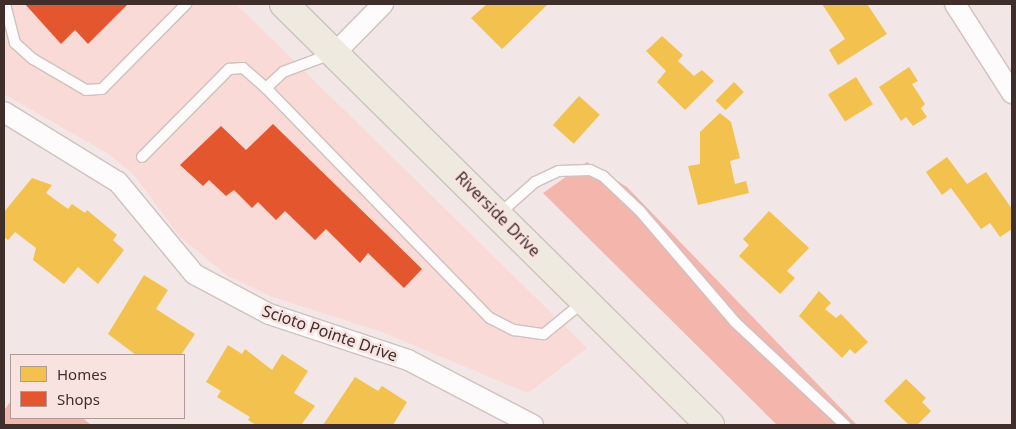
<!DOCTYPE html>
<style>
body{margin:0}
#map{position:relative;width:1016px;height:429px;overflow:hidden;background:#f2e7e6;font-family:"Noto Sans",sans-serif}
div>[style]{position:absolute}
.built>*{inset:0;background:#f9dad6}
.forest>*{inset:0;background:#f3b5ac}
.homes>*{inset:0;background:#f2c14e;transform-origin:0 0}
.shops>*{inset:0;background:#e4572e}
.roads{filter:drop-shadow(1px 0 #cfc1bf) drop-shadow(-1px 0 #cfc1bf) drop-shadow(0 1px #cfc1bf) drop-shadow(0 -1px #cfc1bf)}
.lane>*{height:10px;margin:-5px;padding:0 5px;transform-origin:5px;border-radius:5px;background:#fdfbfb}
.street>*{height:20px;margin:-10px;padding:0 10px;transform-origin:10px;border-radius:10px;background:#fdfbfb}
.primary>*{height:28px;margin:-14px;padding:0 14px;transform-origin:14px;border-radius:14px;background:#efeadf}
span{translate:-50% -50%;white-space:nowrap;text-align:center;line-height:1.15;-webkit-text-stroke:5px #f8e3e0;paint-order:stroke}
.street-label{font-size:16px;color:#402e2a}
.frame{position:absolute;inset:0;border:5px solid #402e2a;pointer-events:none}
.legend{position:absolute;left:10px;top:354px;width:175px;height:65px;box-sizing:border-box;background:#f8e3e0;border:1px solid #ae9b97;margin:0;padding:6px 9px;list-style:none;font-size:15px;color:#402e2a}
.legend li{display:flex;align-items:center;gap:10px;height:25px}
.legend b{width:25px;border:1px solid #ae9b97}
</style>
<div id="map">
<div class="built">
<div style="clip-path:polygon(4px 4px,236px 4px,587px 348px,528px 393px,382px 332px,270px 296px,228px 276px,180px 237px,136px 177px,109px 154px,4px 94px)"></div>
</div>
<div class="forest">
<div style="clip-path:polygon(587px 162px,627px 187px,857px 425px,777px 425px,543px 193px)"></div>
<div style="clip-path:polygon(11px 401px,11px 418px,83px 418px,91px 425px,4px 425px,4px 410px)"></div>
</div>
<div class="homes">
<div style="clip-path:polygon(487px 4px,548px 4px,502px 49px,471px 18px)"></div>
<div style="clip-path:polygon(822px 4px,867px 4px,887px 34px,838px 65px,829px 50px,845px 39px)"></div>
<div style="clip-path:polygon(662px 36px,683px 55px,678px 61px,694px 76px,702px 70px,714px 81px,685px 110px,657px 82px,666px 71px,646px 51px)"></div>
<div style="clip-path:polygon(909px 67px,918px 81px,912px 84px,925px 104px,921px 108px,927px 117px,913px 126px,906px 117px,901px 121px,879px 87px)"></div>
<div style="left:856px;top:77px;width:32px;height:33px;rotate:58deg"></div>
<div style="left:734px;top:82px;width:14px;height:26px;rotate:45deg"></div>
<div style="left:579px;top:96px;width:28px;height:39px;rotate:42deg"></div>
<div style="clip-path:polygon(720px 113px,731px 122px,740px 158px,730px 161px,735px 184px,746px 181px,749px 193px,698px 205px,688px 166px,700px 164px,700px 132px)"></div>
<div style="clip-path:polygon(947px 157px,967px 184px,986px 172px,1012px 209px,1012px 229px,1000px 237px,990px 223px,981px 229px,951px 188px,942px 195px,926px 172px)"></div>
<div style="clip-path:polygon(32px 178px,52px 185px,46px 193px,68px 209px,72px 204px,85px 213px,87px 210px,117px 235px,113px 240px,124px 250px,98px 284px,78px 267px,64px 284px,33px 260px,36px 248px,15px 232px,8px 240px,4px 237px,4px 212px)"></div>
<div style="clip-path:polygon(769px 211px,809px 248px,787px 271px,795px 278px,780px 294px,739px 256px,749px 245px,743px 239px)"></div>
<div style="clip-path:polygon(144px 275px,168px 290px,156px 309px,195px 334px,181px 355px,136px 355px,108px 334px)"></div>
<div style="clip-path:polygon(819px 291px,831px 303px,825px 309px,836px 318px,841px 314px,868px 342px,855px 354px,850px 349px,842px 358px,799px 316px)"></div>
<div style="clip-path:polygon(228px 345px,242px 354px,245px 349px,272px 370px,282px 354px,308px 371px,294px 393px,315px 406px,301px 425px,256px 425px,248px 420px,250px 417px,217px 397px,221px 391px,206px 382px)"></div>
<div style="clip-path:polygon(355px 377px,378px 391px,382px 386px,407px 402px,393px 425px,323px 425px)"></div>
<div style="clip-path:polygon(906px 379px,926px 398px,922px 402px,931px 411px,917px 425px,909px 425px,884px 401px)"></div>
</div>
<div class="shops">
<div style="clip-path:polygon(25px 4px,128px 4px,88px 44px,75px 30px,61px 44px)"></div>
<div style="clip-path:polygon(273px 124px,422px 269px,404px 288px,368px 253px,360px 263px,326px 229px,315px 240px,285px 211px,276px 220px,258px 202px,252px 208px,234px 190px,226px 196px,209px 180px,203px 186px,180px 165px,221px 126px,246px 150px)"></div>
</div>
<div class="roads">
<div class="lane">
<div style="left:5px;top:4px;width:40px;rotate:75.6deg"></div>
<div style="left:15px;top:43px;width:24px;rotate:42deg"></div>
<div style="left:33px;top:59px;width:61px;rotate:30.3deg"></div>
<div style="left:86px;top:90px;width:16px;rotate:-4deg"></div>
<div style="left:102px;top:89px;width:120px;rotate:-45.3deg"></div>
<div style="left:266px;top:88px;width:321px;rotate:45.8deg"></div>
<div style="left:490px;top:318px;width:27px;rotate:27deg"></div>
<div style="left:514px;top:330px;width:30px;rotate:8deg"></div>
<div style="left:544px;top:334px;width:50px;rotate:-39.4deg"></div>
<div style="left:142px;top:157px;width:124px;rotate:-45.3deg"></div>
<div style="left:229px;top:69px;width:14px;rotate:-4deg"></div>
<div style="left:243px;top:68px;width:30px;rotate:41deg"></div>
<div style="left:266px;top:88px;width:23px;rotate:-43deg"></div>
<div style="left:283px;top:72px;width:51px;rotate:-20.6deg"></div>
<div style="left:499px;top:214px;width:48px;rotate:-41.6deg"></div>
<div style="left:535px;top:182px;width:26px;rotate:-25deg"></div>
<div style="left:559px;top:171px;width:31px;rotate:-2deg"></div>
<div style="left:590px;top:170px;width:14px;rotate:25deg"></div>
<div style="left:603px;top:176px;width:51px;rotate:43.4deg"></div>
<div style="left:640px;top:211px;width:146px;rotate:49.4deg"></div>
<div style="left:735px;top:322px;width:151px;rotate:43.1deg"></div>
</div>
<div class="street">
<div style="left:955px;top:4px;width:106px;rotate:57.4deg"></div>
<div style="left:335px;top:53px;width:69px;rotate:-45.6deg"></div>
<div style="left:4px;top:112px;width:134px;rotate:31.6deg"></div>
<div style="left:118px;top:182px;width:119px;rotate:50.4deg"></div>
<div style="left:194px;top:274px;width:85px;rotate:28.1deg"></div>
<div style="left:269px;top:314px;width:146px;rotate:18.3deg"></div>
<div style="left:408px;top:360px;width:141px;rotate:27.5deg"></div>
</div>
<div class="primary">
<div style="left:284px;top:4px;width:599px;rotate:44.66deg"></div>
</div>
</div>
<div class="street-label">
<span style="left:498px;top:214px;rotate:45deg">Riverside Drive</span>
<span style="left:330px;top:333px;rotate:19deg">Scioto Pointe Drive</span>
</div>
<div class="frame"></div>
<ul class="legend">
<li><b style="height:14px;background:#f2c14e"></b>Homes</li>
<li><b style="height:14px;background:#e4572e"></b>Shops</li>
</ul>
</div>
